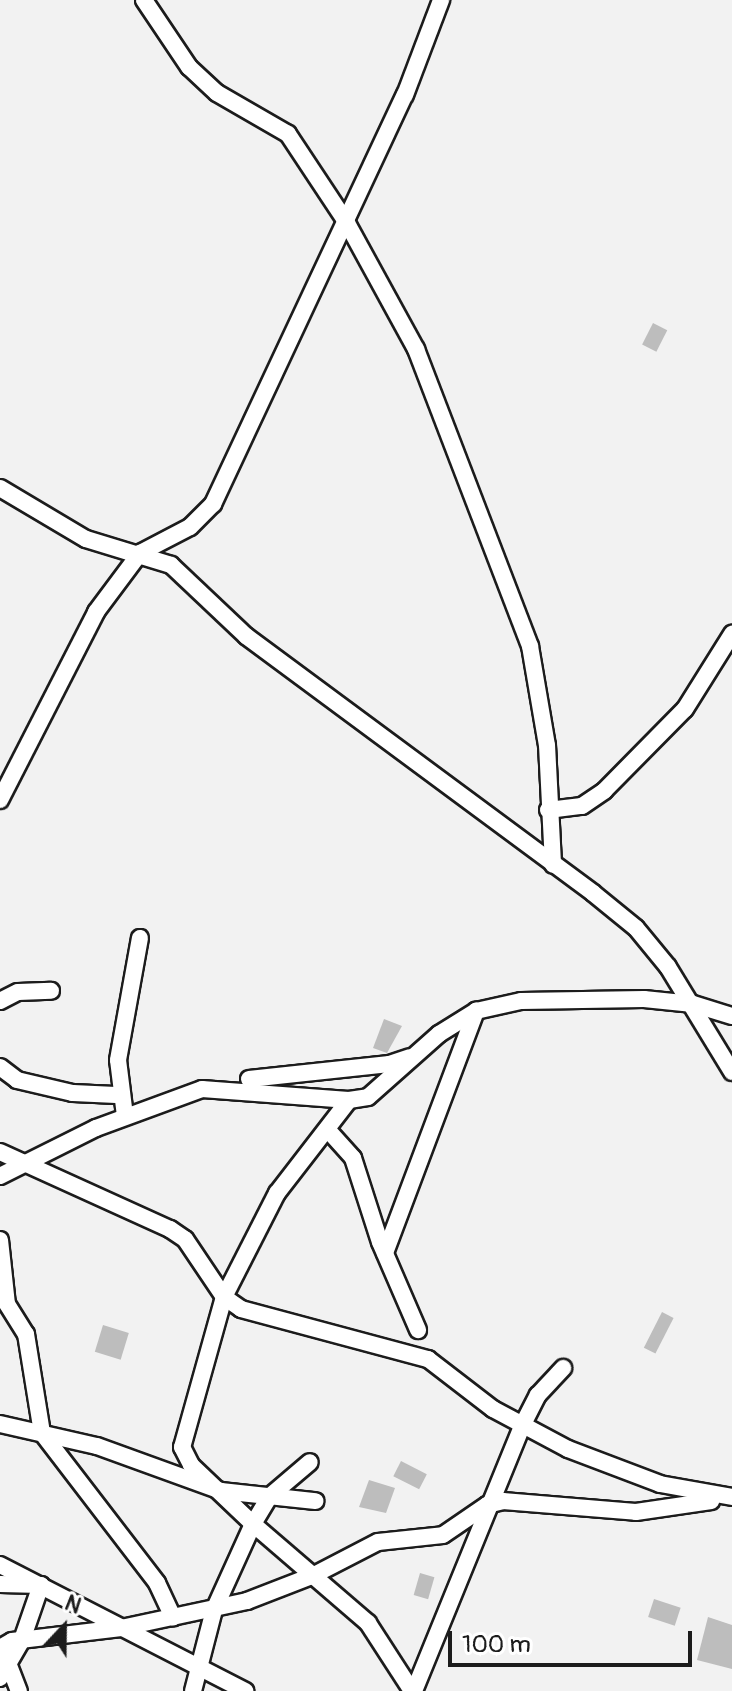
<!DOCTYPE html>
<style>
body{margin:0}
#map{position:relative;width:732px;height:1691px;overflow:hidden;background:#f2f2f2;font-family:Pangolin,sans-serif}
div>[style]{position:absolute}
.building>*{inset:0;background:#bdbdbd;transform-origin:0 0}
.roads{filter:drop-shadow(2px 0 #1c1c1c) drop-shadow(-2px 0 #1c1c1c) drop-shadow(0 2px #1c1c1c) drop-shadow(0 -2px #1c1c1c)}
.street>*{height:16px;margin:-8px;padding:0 8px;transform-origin:8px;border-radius:8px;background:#fff}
span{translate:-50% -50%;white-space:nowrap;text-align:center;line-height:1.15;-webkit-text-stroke:6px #fff;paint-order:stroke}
.north{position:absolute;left:24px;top:1587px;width:80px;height:80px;-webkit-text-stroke:6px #fff;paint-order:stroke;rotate:22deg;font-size:22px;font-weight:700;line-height:32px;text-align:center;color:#1c1c1c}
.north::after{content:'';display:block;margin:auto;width:28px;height:36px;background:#1c1c1c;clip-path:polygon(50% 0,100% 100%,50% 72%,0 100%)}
.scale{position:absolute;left:448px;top:1631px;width:244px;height:36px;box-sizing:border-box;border:4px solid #1c1c1c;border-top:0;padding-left:10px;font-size:24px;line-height:28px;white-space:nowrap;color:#1c1c1c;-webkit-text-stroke:6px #fff;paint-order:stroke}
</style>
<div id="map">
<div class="building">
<div style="left:653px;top:323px;width:16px;height:24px;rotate:27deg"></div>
<div style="clip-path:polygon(384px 1019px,402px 1026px,387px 1053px,373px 1048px)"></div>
<div style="left:662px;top:1312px;width:13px;height:40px;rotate:27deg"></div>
<div style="left:103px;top:1325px;width:27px;height:28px;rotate:17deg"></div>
<div style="left:401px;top:1461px;width:29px;height:17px;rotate:27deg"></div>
<div style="clip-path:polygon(369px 1480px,395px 1488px,386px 1513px,359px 1507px)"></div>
<div style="left:420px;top:1573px;width:15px;height:23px;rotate:16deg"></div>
<div style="left:654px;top:1599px;width:28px;height:19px;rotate:18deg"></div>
<div style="clip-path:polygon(708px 1617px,732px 1625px,732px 1669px,697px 1660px)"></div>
</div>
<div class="roads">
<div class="street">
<div style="left:144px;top:0;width:81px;rotate:56.1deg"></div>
<div style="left:189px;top:67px;width:38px;rotate:43deg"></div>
<div style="left:217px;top:93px;width:82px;rotate:30deg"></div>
<div style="left:288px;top:134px;width:107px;rotate:56.5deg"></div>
<div style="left:347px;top:223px;width:144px;rotate:61.3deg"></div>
<div style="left:416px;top:349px;width:318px;rotate:69deg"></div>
<div style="left:530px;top:646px;width:100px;rotate:80.3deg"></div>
<div style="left:547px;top:745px;width:120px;rotate:87.1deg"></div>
<div style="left:0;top:488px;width:100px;rotate:30.7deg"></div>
<div style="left:86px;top:539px;width:89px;rotate:17deg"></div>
<div style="left:171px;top:565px;width:103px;rotate:43.4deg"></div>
<div style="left:246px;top:636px;width:432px;rotate:36.5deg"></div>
<div style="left:593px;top:893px;width:55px;rotate:39.1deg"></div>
<div style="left:636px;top:928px;width:50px;rotate:50.6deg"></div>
<div style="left:668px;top:967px;width:123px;rotate:58.6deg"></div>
<div style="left:0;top:800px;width:211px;rotate:-62.9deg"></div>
<div style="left:96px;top:612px;width:74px;rotate:-53.3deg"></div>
<div style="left:140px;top:553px;width:56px;rotate:-27.5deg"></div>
<div style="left:190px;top:527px;width:33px;rotate:-45deg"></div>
<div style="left:213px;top:504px;width:452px;rotate:-64.9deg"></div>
<div style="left:405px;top:95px;width:102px;rotate:-69.2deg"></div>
<div style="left:548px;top:810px;width:34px;rotate:-7deg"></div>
<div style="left:582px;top:806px;width:27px;rotate:-34deg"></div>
<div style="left:604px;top:791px;width:115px;rotate:-45.4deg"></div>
<div style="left:685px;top:709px;width:89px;rotate:-57.9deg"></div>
<div style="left:0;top:1001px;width:20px;rotate:-27deg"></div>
<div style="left:18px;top:992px;width:33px;rotate:-2deg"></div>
<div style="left:0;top:1067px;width:21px;rotate:37deg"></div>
<div style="left:17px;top:1080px;width:57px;rotate:13.1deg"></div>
<div style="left:73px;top:1093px;width:43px;rotate:2.7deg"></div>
<div style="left:249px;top:1079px;width:141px;rotate:-6.1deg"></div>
<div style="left:389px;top:1064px;width:22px;rotate:-18deg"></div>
<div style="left:349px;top:1100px;width:118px;rotate:127.7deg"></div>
<div style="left:277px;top:1193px;width:117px;rotate:117deg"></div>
<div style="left:224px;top:1297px;width:156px;rotate:105.6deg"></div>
<div style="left:182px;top:1447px;width:20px;rotate:63deg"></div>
<div style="left:191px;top:1465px;width:86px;rotate:43.6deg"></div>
<div style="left:253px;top:1524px;width:152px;rotate:40.7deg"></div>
<div style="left:368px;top:1623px;width:81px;rotate:57.1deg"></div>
<div style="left:125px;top:1116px;width:56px;rotate:-97.1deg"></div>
<div style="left:118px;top:1060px;width:124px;rotate:-79.8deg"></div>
<div style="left:327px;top:1129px;width:39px;rotate:48deg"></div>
<div style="left:353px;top:1158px;width:88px;rotate:72.2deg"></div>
<div style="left:380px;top:1242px;width:96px;rotate:66.6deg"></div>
<div style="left:0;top:1152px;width:187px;rotate:24.4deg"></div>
<div style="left:170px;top:1229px;width:18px;rotate:34deg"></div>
<div style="left:185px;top:1239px;width:70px;rotate:56.1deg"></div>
<div style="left:224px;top:1297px;width:21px;rotate:35deg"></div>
<div style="left:241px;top:1309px;width:194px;rotate:15deg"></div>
<div style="left:428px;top:1359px;width:82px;rotate:37.6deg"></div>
<div style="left:493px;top:1409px;width:85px;rotate:28.1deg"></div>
<div style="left:568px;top:1449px;width:98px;rotate:20.8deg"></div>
<div style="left:660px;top:1484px;width:73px;rotate:10.2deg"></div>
<div style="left:0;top:1176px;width:107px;rotate:-26.6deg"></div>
<div style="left:96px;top:1128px;width:113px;rotate:-20.2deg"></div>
<div style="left:202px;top:1089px;width:147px;rotate:4.3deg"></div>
<div style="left:349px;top:1100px;width:19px;rotate:-9deg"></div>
<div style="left:368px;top:1097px;width:95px;rotate:-41.6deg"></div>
<div style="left:439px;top:1034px;width:44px;rotate:-31.9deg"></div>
<div style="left:476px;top:1011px;width:46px;rotate:-12.5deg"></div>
<div style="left:521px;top:1001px;width:123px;rotate:-0.9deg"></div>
<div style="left:644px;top:999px;width:49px;rotate:5.8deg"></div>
<div style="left:693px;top:1004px;width:41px;rotate:17.1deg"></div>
<div style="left:0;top:1240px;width:64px;rotate:83.8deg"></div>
<div style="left:7px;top:1304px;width:36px;rotate:58deg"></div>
<div style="left:26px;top:1334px;width:100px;rotate:80.8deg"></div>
<div style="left:42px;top:1433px;width:189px;rotate:52.5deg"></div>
<div style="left:157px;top:1583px;width:38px;rotate:65deg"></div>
<div style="left:385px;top:1253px;width:259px;rotate:-69.4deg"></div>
<div style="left:0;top:1424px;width:99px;rotate:12.8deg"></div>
<div style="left:97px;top:1446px;width:132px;rotate:19.9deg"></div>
<div style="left:221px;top:1491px;width:95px;rotate:6.1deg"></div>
<div style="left:0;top:1565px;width:276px;rotate:27.2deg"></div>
<div style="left:0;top:1584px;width:41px;rotate:1.4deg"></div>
<div style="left:41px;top:1585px;width:58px;rotate:109.1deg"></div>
<div style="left:22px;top:1640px;width:44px;rotate:120.1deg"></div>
<div style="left:0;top:1648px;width:14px;rotate:-30deg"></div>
<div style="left:12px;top:1641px;width:110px;rotate:-6.8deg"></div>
<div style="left:121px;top:1628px;width:129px;rotate:-12.1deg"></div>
<div style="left:247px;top:1601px;width:72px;rotate:-21.2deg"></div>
<div style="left:314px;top:1575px;width:72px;rotate:-27.3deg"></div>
<div style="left:378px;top:1542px;width:65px;rotate:-6.1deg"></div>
<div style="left:443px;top:1535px;width:53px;rotate:-34.3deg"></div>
<div style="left:487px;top:1505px;width:16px;rotate:-14deg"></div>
<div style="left:503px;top:1501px;width:133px;rotate:4.7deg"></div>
<div style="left:636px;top:1512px;width:76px;rotate:-8.3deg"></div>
<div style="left:5px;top:1655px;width:39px;rotate:69deg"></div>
<div style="left:193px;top:1691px;width:84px;rotate:-75.5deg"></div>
<div style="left:214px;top:1610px;width:94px;rotate:-65.6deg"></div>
<div style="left:253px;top:1524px;width:33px;rotate:-59deg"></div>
<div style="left:270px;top:1496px;width:52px;rotate:-40.4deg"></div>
<div style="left:414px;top:1691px;width:286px;rotate:-67.8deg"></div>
<div style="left:522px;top:1426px;width:35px;rotate:-63deg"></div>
<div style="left:538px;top:1395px;width:37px;rotate:-47deg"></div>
</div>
</div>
<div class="north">N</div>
<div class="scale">100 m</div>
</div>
